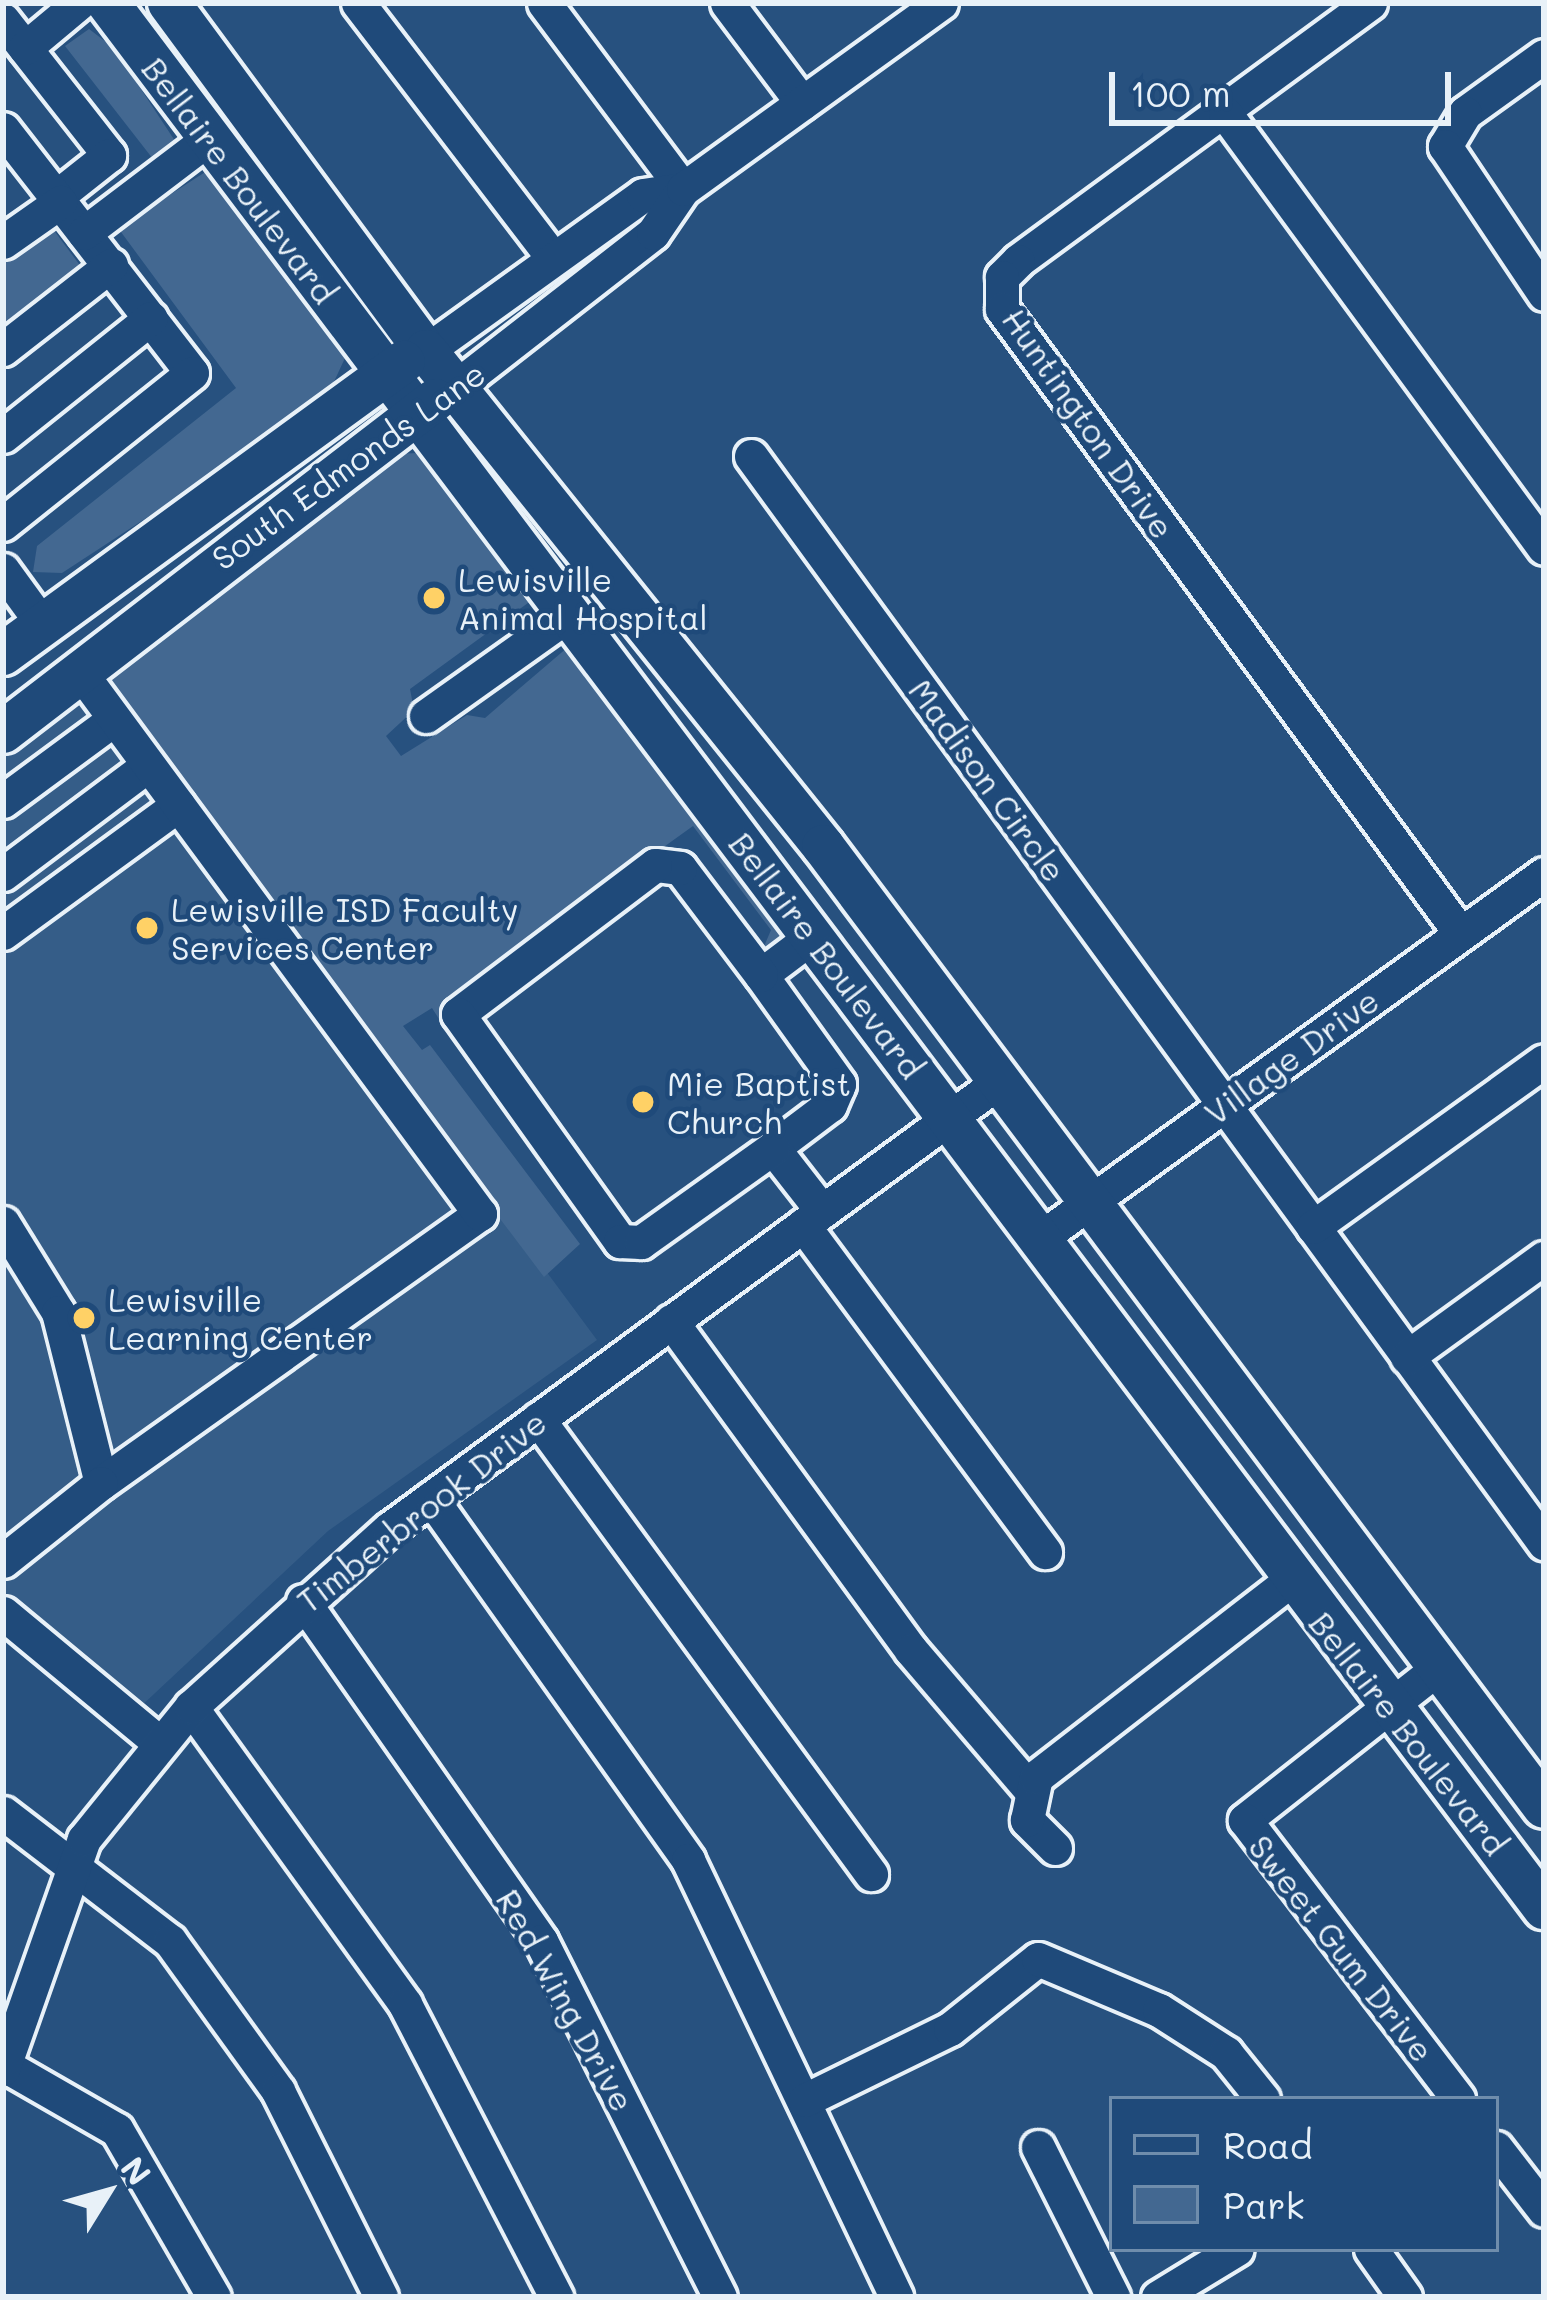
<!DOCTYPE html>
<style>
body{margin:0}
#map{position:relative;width:1547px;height:2300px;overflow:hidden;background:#27517f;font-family:Mali,sans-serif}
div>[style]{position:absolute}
.built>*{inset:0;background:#355d88}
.green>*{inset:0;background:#436891}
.roads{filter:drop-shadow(3px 0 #e8f1f8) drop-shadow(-3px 0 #e8f1f8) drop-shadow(0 3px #e8f1f8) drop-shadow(0 -3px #e8f1f8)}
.minor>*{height:33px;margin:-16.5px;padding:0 16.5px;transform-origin:16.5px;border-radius:16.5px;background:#1f4a7a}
.major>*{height:42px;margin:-21px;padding:0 21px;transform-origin:21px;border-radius:21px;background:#1f4a7a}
.dots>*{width:33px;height:33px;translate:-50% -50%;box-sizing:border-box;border:6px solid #1f4a7a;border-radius:50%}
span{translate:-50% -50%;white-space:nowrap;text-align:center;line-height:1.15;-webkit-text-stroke:9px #1f4a7a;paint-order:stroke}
.street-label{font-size:33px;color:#e8f1f8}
.poi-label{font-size:33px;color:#e8f1f8}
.left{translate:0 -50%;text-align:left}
.frame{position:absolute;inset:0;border:6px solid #e8f1f8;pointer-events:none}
.legend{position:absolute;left:1109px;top:2096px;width:390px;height:156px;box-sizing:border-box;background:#1f4a7a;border:3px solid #6f8dac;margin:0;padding:15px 21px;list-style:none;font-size:36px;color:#e8f1f8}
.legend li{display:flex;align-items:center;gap:24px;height:60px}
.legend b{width:60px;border:3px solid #6f8dac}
.north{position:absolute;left:48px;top:2132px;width:120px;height:120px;-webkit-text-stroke:9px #1f4a7a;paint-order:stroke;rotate:53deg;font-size:33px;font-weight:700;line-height:48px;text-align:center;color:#e8f1f8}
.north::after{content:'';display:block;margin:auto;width:42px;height:54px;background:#e8f1f8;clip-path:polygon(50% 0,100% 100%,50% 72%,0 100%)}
.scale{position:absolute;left:1109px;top:72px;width:342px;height:54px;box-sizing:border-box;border:6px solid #e8f1f8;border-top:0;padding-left:15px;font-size:36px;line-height:42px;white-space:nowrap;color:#e8f1f8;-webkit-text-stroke:9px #1f4a7a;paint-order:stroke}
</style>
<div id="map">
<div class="built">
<div style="clip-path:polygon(105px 675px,597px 1340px,328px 1531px,138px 1709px,3px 1598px,3px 750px)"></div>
</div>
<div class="green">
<div style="clip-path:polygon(89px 29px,114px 48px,175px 141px,173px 152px,82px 216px,153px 159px,65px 46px)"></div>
<div style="clip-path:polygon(210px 169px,345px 358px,332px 386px,238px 458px,62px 573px,33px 572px,37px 546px,236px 388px,118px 228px)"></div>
<div style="clip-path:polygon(47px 221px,82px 268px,3px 336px,3px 257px)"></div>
<div style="clip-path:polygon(420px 453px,539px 595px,410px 689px,414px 710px,386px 736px,401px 756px,467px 715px,485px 718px,575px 641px,789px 937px,762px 951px,771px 930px,693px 826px,442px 1006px,446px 1030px,432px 1008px,403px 1026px,422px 1050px,430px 1045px,580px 1244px,544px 1277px,89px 675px,389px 454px)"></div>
</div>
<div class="roads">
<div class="minor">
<div style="left:358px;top:3px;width:320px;rotate:52.6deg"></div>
<div style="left:544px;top:3px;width:232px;rotate:53.2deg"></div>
<div style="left:727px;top:3px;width:125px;rotate:53.1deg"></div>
<div style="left:1370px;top:3px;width:436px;rotate:143.8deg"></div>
<div style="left:1018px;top:261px;width:23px;rotate:135deg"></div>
<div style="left:1002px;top:277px;width:32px;rotate:90deg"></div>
<div style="left:1002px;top:309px;width:775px;rotate:53.71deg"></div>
<div style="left:3px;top:20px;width:172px;rotate:51.9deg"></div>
<div style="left:109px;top:155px;width:68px;rotate:141.6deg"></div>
<div style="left:56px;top:197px;width:222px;rotate:52.3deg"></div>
<div style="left:192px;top:373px;width:242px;rotate:141.4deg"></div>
<div style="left:25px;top:48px;width:70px;rotate:-39.8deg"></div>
<div style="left:1544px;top:56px;width:97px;rotate:144.2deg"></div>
<div style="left:1465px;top:113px;width:39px;rotate:121deg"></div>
<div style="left:1445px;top:146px;width:178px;rotate:56.2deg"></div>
<div style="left:1225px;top:113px;width:539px;rotate:53.75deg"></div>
<div style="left:3px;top:129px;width:86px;rotate:52.1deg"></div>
<div style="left:84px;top:233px;width:157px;rotate:-37.2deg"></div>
<div style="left:3px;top:242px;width:70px;rotate:-35.1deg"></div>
<div style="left:3px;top:349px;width:137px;rotate:-37.9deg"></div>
<div style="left:426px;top:351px;width:267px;rotate:-35.7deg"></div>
<div style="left:643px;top:195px;width:40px;rotate:-8.5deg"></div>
<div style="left:454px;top:388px;width:252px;rotate:-37.9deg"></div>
<div style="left:653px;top:233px;width:53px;rotate:-55.7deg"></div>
<div style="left:683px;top:189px;width:318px;rotate:-35.8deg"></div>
<div style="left:3px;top:436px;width:189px;rotate:-38.6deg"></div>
<div style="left:751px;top:456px;width:1346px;rotate:53.89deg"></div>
<div style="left:3px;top:570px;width:68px;rotate:54deg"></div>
<div style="left:426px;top:716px;width:178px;rotate:-35.4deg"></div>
<div style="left:3px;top:801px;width:137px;rotate:-36.4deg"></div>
<div style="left:3px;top:874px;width:181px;rotate:-36.9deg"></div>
<div style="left:3px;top:933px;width:217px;rotate:-36.2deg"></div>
<div style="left:814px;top:935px;width:66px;rotate:143deg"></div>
<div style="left:761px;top:975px;width:134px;rotate:54.4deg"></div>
<div style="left:839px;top:1084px;width:23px;rotate:113deg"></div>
<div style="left:830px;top:1105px;width:71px;rotate:143deg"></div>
<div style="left:773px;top:1148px;width:80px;rotate:52.1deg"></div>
<div style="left:761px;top:975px;width:134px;rotate:-127.1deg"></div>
<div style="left:680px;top:868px;width:25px;rotate:-173deg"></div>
<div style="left:655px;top:865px;width:247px;rotate:142.9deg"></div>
<div style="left:458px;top:1014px;width:279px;rotate:54.5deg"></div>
<div style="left:620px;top:1241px;width:21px;rotate:3deg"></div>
<div style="left:641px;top:1242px;width:162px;rotate:-35.5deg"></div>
<div style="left:3px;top:1223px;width:105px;rotate:58.3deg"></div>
<div style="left:58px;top:1312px;width:176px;rotate:75.9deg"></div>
<div style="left:101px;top:1483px;width:465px;rotate:-35.4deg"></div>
<div style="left:480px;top:1214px;width:672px;rotate:-126.41deg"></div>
<div style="left:803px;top:1225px;width:407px;rotate:53.5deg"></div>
<div style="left:1313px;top:1227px;width:284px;rotate:-35.7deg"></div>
<div style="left:1039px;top:1239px;width:623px;rotate:-35.86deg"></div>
<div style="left:671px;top:1321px;width:407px;rotate:53.9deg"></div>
<div style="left:911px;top:1650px;width:182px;rotate:49.5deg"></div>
<div style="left:1407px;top:1357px;width:169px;rotate:-35.9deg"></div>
<div style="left:538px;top:1419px;width:564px;rotate:53.8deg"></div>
<div style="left:431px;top:1498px;width:444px;rotate:54.6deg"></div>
<div style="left:688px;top:1860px;width:484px;rotate:64.5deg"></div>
<div style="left:3px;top:1561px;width:125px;rotate:-38.5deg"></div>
<div style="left:303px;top:1601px;width:415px;rotate:55deg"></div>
<div style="left:541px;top:1941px;width:398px;rotate:63.3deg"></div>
<div style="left:3px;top:1613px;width:200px;rotate:39.7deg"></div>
<div style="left:1438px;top:1668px;width:246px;rotate:141.8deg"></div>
<div style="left:1245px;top:1820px;width:351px;rotate:52.6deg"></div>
<div style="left:191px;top:1707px;width:366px;rotate:54.2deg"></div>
<div style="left:405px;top:2004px;width:330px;rotate:62.7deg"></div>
<div style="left:3px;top:1813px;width:210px;rotate:37.5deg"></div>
<div style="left:170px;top:1941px;width:185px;rotate:54.2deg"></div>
<div style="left:278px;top:2091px;width:230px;rotate:63.4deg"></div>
<div style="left:1055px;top:1848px;width:40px;rotate:-135deg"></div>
<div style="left:1027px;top:1820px;width:44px;rotate:-78.2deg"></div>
<div style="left:1036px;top:1777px;width:322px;rotate:-37.7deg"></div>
<div style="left:4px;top:2065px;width:130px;rotate:29.9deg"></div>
<div style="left:117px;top:2130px;width:193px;rotate:59.9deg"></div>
<div style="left:3px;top:2069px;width:244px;rotate:-70.6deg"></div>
<div style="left:84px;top:1839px;width:170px;rotate:-51deg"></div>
<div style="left:191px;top:1707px;width:266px;rotate:-42deg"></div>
<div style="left:389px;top:1529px;width:754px;rotate:-36.26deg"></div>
<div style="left:805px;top:2100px;width:161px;rotate:-26.1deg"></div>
<div style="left:950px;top:2029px;width:112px;rotate:-38.5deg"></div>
<div style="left:1038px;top:1959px;width:131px;rotate:22.9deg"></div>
<div style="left:1159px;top:2010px;width:80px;rotate:32.7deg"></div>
<div style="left:1226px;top:2053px;width:59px;rotate:51.2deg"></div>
<div style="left:1038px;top:2147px;width:168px;rotate:63.4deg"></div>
<div style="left:1496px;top:2148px;width:78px;rotate:52.3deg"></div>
<div style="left:1371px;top:2249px;width:59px;rotate:54.7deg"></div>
<div style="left:1158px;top:2297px;width:92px;rotate:-31.3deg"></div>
</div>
<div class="major">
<div style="left:108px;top:3px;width:2386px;rotate:52.99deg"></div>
<div style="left:169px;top:3px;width:433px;rotate:53.6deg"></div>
<div style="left:426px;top:351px;width:635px;rotate:51.27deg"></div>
<div style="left:823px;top:846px;width:1201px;rotate:53.12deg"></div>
<div style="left:3px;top:654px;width:496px;rotate:-36.1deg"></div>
<div style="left:3px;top:732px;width:545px;rotate:-37.54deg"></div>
</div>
</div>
<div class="dots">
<div style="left:434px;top:598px;background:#ffd166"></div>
<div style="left:147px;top:928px;background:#ffd166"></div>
<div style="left:643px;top:1102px;background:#ffd166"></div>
<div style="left:84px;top:1318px;background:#ffd166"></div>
</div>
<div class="street-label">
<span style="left:240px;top:180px;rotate:53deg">Bellaire Boulevard</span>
<span style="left:1089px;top:423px;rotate:55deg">Huntington Drive</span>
<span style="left:348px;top:465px;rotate:-36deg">South Edmonds Lane</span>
<span style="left:988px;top:780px;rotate:54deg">Madison Circle</span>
<span style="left:827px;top:955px;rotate:53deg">Bellaire Boulevard</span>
<span style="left:1291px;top:1056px;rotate:-36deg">Village Drive</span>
<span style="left:421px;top:1511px;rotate:-38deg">Timberbrook Drive</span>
<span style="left:1409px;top:1733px;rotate:52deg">Bellaire Boulevard</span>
<span style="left:1342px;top:1948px;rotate:52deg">Sweet Gum Drive</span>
<span style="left:566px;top:2000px;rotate:61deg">Red Wing Drive</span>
</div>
<div class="poi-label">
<span class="left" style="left:458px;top:598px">Lewisville<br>Animal Hospital</span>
<span class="left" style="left:171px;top:928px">Lewisville ISD Faculty<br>Services Center</span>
<span class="left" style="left:667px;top:1102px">Mie Baptist<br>Church</span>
<span class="left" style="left:108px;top:1318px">Lewisville<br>Learning Center</span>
</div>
<div class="frame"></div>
<ul class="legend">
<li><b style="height:15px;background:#1f4a7a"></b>Road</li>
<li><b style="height:33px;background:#436891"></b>Park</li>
</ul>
<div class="north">N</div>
<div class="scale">100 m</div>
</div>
